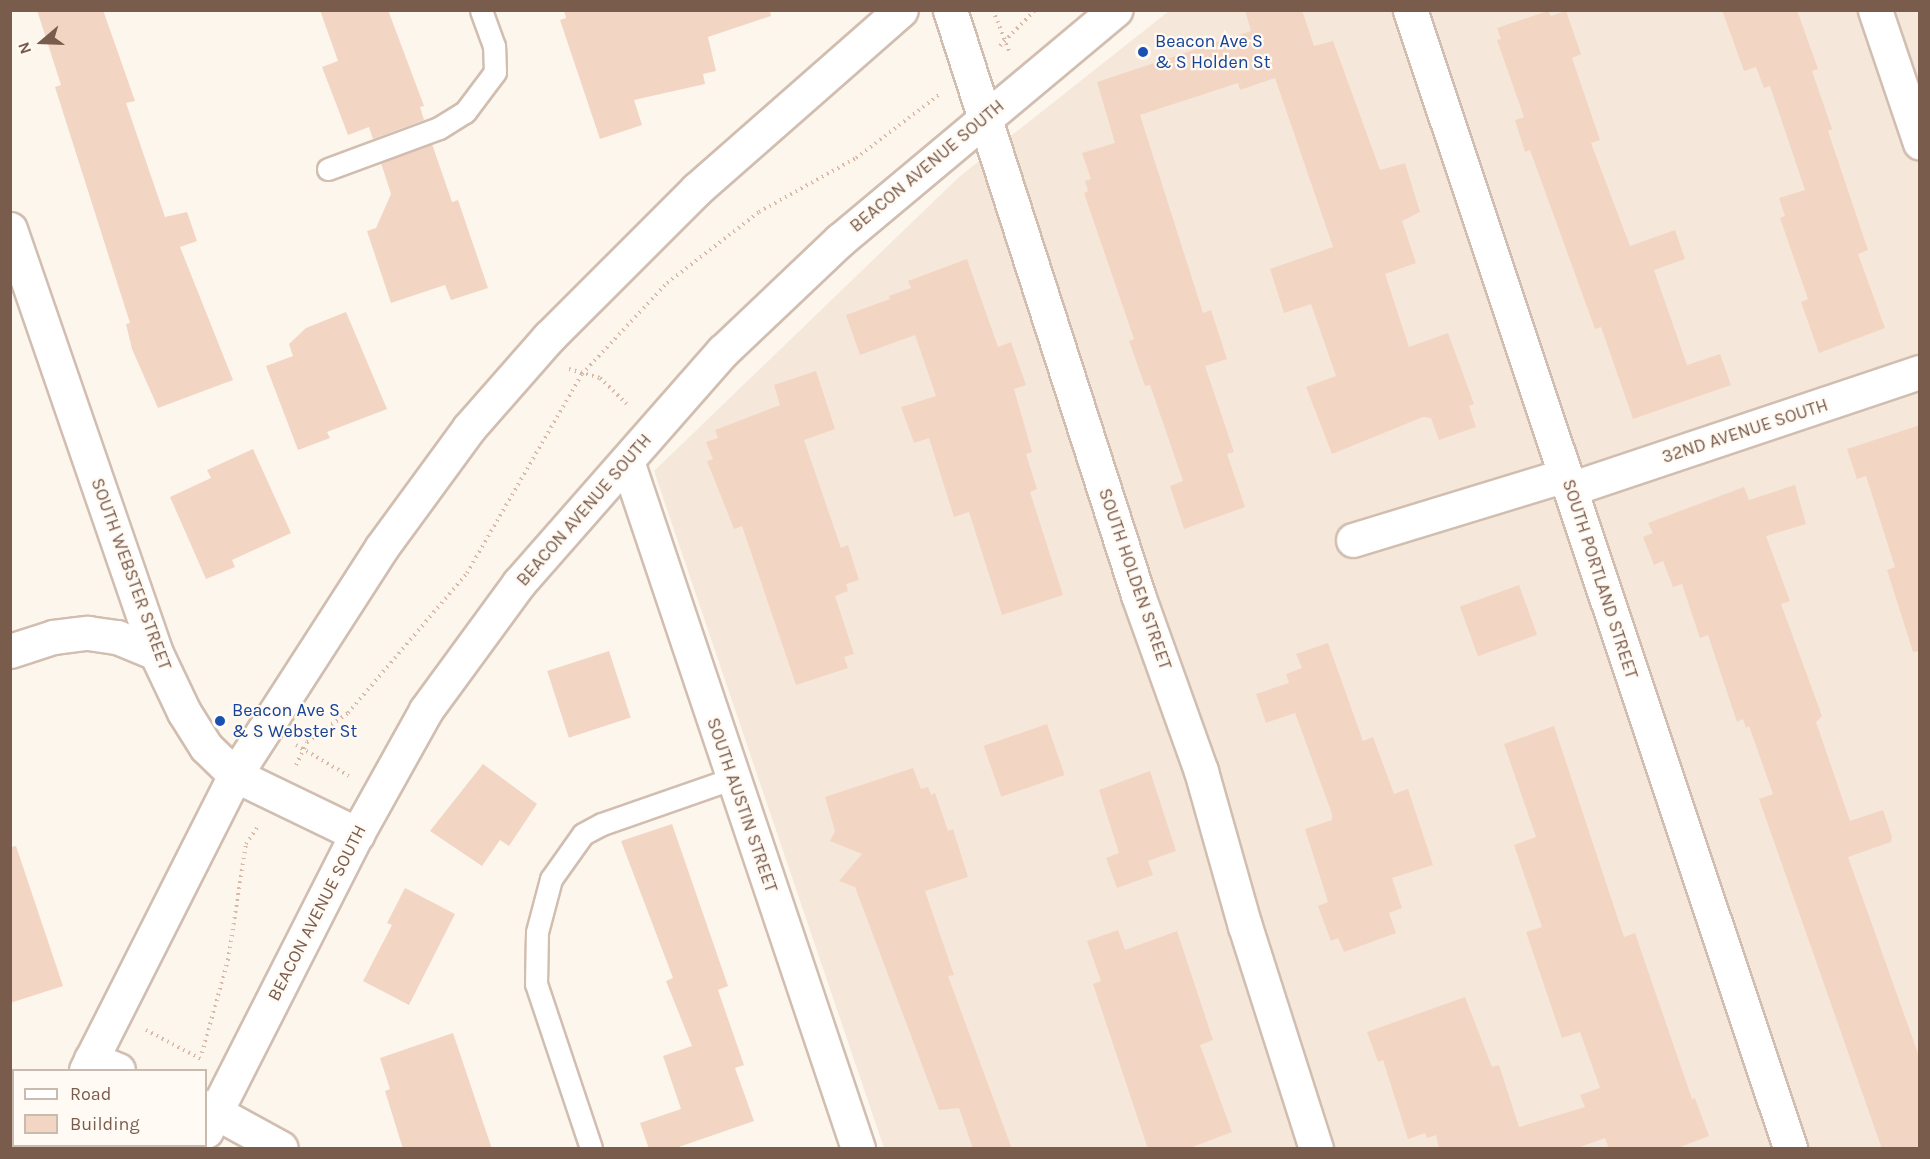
<!DOCTYPE html>
<style>
body{margin:0}
#map{position:relative;width:1930px;height:1159px;overflow:hidden;background:#fdf6ec;font-family:Karla,sans-serif}
div>[style]{position:absolute}
.residential>*{inset:0;background:#f5e8da}
.building>*{inset:0;background:#f3d5c3;transform-origin:0 0}
.path>*{height:4px;margin-top:-2px;transform-origin:0;background:repeating-linear-gradient(90deg,#d9b8a5 0 1.5px,transparent 0 6px)}
.roads{filter:drop-shadow(2px 0 #d1beb0) drop-shadow(-2px 0 #d1beb0) drop-shadow(0 2px #d1beb0) drop-shadow(0 -2px #d1beb0)}
.service>*{height:21px;margin:-10.5px;padding:0 10.5px;transform-origin:10.5px;border-radius:10.5px;background:#fff}
.minor>*{height:33px;margin:-16.5px;padding:0 16.5px;transform-origin:16.5px;border-radius:16.5px;background:#fff}
.secondary>*{height:33px;margin:-16.5px;padding:0 16.5px;transform-origin:16.5px;border-radius:16.5px;background:#fff}
.dots>*{width:16px;height:16px;translate:-50% -50%;box-sizing:border-box;border:3px solid #fffaf3;border-radius:50%}
span{translate:-50% -50%;white-space:nowrap;text-align:center;line-height:1.15;-webkit-text-stroke:4.5px #fffaf3;paint-order:stroke}
.transit-label{font-size:18px;color:#164399}
.left{translate:0 -50%;text-align:left}
.street-label{font-size:18px;color:#7a5c4d}
.frame{position:absolute;inset:0;border:12px solid #7a5c4d;pointer-events:none}
.legend{position:absolute;left:12px;top:1069px;width:195px;height:78px;box-sizing:border-box;background:#fffaf3;border:2px solid #cabbb1;margin:0;padding:8px 10px;list-style:none;font-size:18px;color:#7a5c4d}
.legend li{display:flex;align-items:center;gap:12px;height:30px}
.legend b{width:30px;border:2px solid #cabbb1}
.north{position:absolute;left:12px;top:12px;width:60px;height:60px;-webkit-text-stroke:4px #fffaf3;paint-order:stroke;rotate:251deg;font-size:16px;font-weight:700;line-height:24px;text-align:center;color:#7a5c4d}
.north::after{content:'';display:block;margin:auto;width:21px;height:27px;background:#7a5c4d;clip-path:polygon(50% 0,100% 100%,50% 72%,0 100%)}
</style>
<div id="map">
<div class="residential">
<div style="clip-path:polygon(1169px 11px,1919px 11px,1919px 1148px,884px 1148px,654px 471px,959px 177px)"></div>
</div>
<div class="building">
<div style="clip-path:polygon(37px 10px,103px 10px,135px 101px,126px 103px,165px 217px,187px 212px,197px 241px,180px 247px,233px 380px,158px 408px,132px 349px,126px 324px,130px 323px,55px 87px,61px 85px)"></div>
<div style="clip-path:polygon(320px 10px,388px 10px,424px 106px,420px 107px,424px 120px,373px 139px,369px 127px,348px 135px,322px 67px,338px 61px)"></div>
<div style="clip-path:polygon(564px 10px,770px 10px,771px 16px,708px 37px,716px 71px,703px 74px,705px 84px,634px 100px,642px 125px,600px 139px,560px 20px,566px 18px)"></div>
<div style="clip-path:polygon(1245px 10px,1302px 10px,1314px 46px,1333px 41px,1380px 170px,1405px 163px,1420px 212px,1402px 221px,1416px 263px,1385px 274px,1409px 347px,1448px 333px,1474px 404px,1469px 406px,1476px 427px,1439px 440px,1431px 418px,1423px 417px,1332px 454px,1306px 387px,1336px 376px,1311px 304px,1284px 313px,1270px 269px,1333px 247px,1275px 78px,1240px 90px,1238px 83px,1140px 115px,1203px 313px,1211px 310px,1227px 359px,1205px 366px,1234px 452px,1227px 454px,1245px 507px,1184px 529px,1170px 486px,1183px 481px,1150px 385px,1145px 386px,1129px 341px,1134px 339px,1084px 193px,1088px 191px,1085px 181px,1091px 179px,1082px 153px,1115px 143px,1097px 82px,1251px 31px)"></div>
<div style="clip-path:polygon(1722px 10px,1797px 10px,1818px 69px,1812px 71px,1832px 129px,1828px 131px,1868px 250px,1858px 254px,1885px 328px,1819px 353px,1801px 302px,1808px 299px,1780px 218px,1785px 216px,1779px 198px,1805px 190px,1770px 86px,1764px 88px,1756px 67px,1744px 71px)"></div>
<div style="clip-path:polygon(1548px 11px,1551px 16px,1566px 11px,1581px 54px,1572px 58px,1600px 140px,1591px 143px,1630px 246px,1675px 230px,1685px 259px,1654px 270px,1687px 365px,1720px 354px,1731px 385px,1633px 419px,1601px 327px,1595px 329px,1530px 150px,1525px 152px,1515px 120px,1524px 117px,1497px 40px,1501px 39px,1497px 28px)"></div>
<div style="clip-path:polygon(432px 144px,452px 202px,458px 200px,488px 288px,451px 300px,445px 285px,391px 303px,367px 231px,376px 228px,391px 194px,381px 163px)"></div>
<div style="clip-path:polygon(967px 259px,998px 347px,1011px 342px,1026px 385px,1014px 389px,1032px 452px,1026px 454px,1037px 489px,1030px 492px,1063px 595px,1002px 615px,969px 512px,954px 517px,929px 438px,914px 443px,901px 407px,936px 396px,915px 335px,860px 355px,846px 315px,890px 299px,889px 296px,911px 288px,908px 281px)"></div>
<div style="clip-path:polygon(346px 312px,387px 409px,327px 432px,330px 438px,298px 450px,266px 366px,293px 356px,289px 344px,306px 328px)"></div>
<div style="clip-path:polygon(816px 371px,835px 429px,804px 440px,841px 548px,848px 545px,859px 580px,846px 584px,848px 591px,835px 596px,854px 654px,844px 657px,848px 668px,796px 685px,742px 526px,734px 529px,707px 461px,713px 459px,706px 442px,718px 438px,715px 430px,780px 405px,774px 385px)"></div>
<div style="clip-path:polygon(1920px 425px,1920px 651px,1913px 652px,1887px 570px,1895px 567px,1866px 476px,1857px 479px,1847px 449px)"></div>
<div style="clip-path:polygon(253px 449px,291px 533px,232px 560px,235px 567px,206px 579px,170px 497px,211px 478px,207px 470px)"></div>
<div style="clip-path:polygon(1795px 485px,1806px 524px,1766px 536px,1790px 601px,1781px 604px,1822px 716px,1816px 722px,1850px 821px,1883px 810px,1892px 837px,1891px 842px,1848px 857px,1920px 1059px,1920px 1149px,1882px 1149px,1759px 799px,1773px 794px,1749px 726px,1746px 728px,1743px 719px,1737px 722px,1708px 635px,1700px 638px,1682px 584px,1673px 587px,1663px 561px,1654px 565px,1643px 537px,1653px 533px,1648px 523px,1744px 487px,1749px 500px)"></div>
<div style="left:1519px;top:585px;width:53px;height:63px;rotate:70deg"></div>
<div style="clip-path:polygon(1328px 643px,1363px 741px,1373px 737px,1394px 794px,1408px 789px,1433px 865px,1392px 878px,1402px 908px,1389px 913px,1396px 933px,1344px 952px,1338px 938px,1331px 941px,1318px 906px,1328px 902px,1305px 829px,1332px 820px,1332px 814px,1295px 713px,1266px 723px,1256px 694px,1289px 683px,1286px 674px,1302px 668px,1296px 654px)"></div>
<div style="left:609px;top:651px;width:70px;height:65px;rotate:72deg"></div>
<div style="left:1047px;top:724px;width:54px;height:67px;rotate:71deg"></div>
<div style="clip-path:polygon(1554px 726px,1624px 937px,1635px 933px,1692px 1099px,1695px 1098px,1709px 1136px,1675px 1149px,1609px 1149px,1605px 1138px,1575px 1149px,1439px 1149px,1436px 1135px,1427px 1138px,1425px 1133px,1408px 1139px,1383px 1060px,1378px 1062px,1367px 1032px,1465px 997px,1492px 1067px,1499px 1065px,1519px 1127px,1585px 1107px,1580px 1095px,1600px 1088px,1580px 1032px,1562px 1038px,1526px 932px,1542px 927px,1514px 845px,1536px 837px,1504px 744px)"></div>
<div style="clip-path:polygon(483px 764px,537px 804px,509px 846px,500px 840px,482px 866px,430px 831px)"></div>
<div style="clip-path:polygon(913px 768px,921px 789px,928px 787px,931px 795px,935px 793px,948px 831px,953px 829px,968px 877px,925px 891px,954px 975px,948px 976px,1012px 1149px,973px 1149px,959px 1108px,939px 1110px,855px 887px,839px 881px,862px 854px,830px 841px,835px 831px,825px 797px)"></div>
<div style="clip-path:polygon(1150px 771px,1176px 851px,1148px 861px,1153px 875px,1117px 888px,1106px 858px,1119px 853px,1099px 790px)"></div>
<div style="clip-path:polygon(672px 824px,728px 986px,718px 990px,744px 1065px,735px 1068px,754px 1121px,673px 1149px,649px 1149px,640px 1123px,681px 1109px,663px 1056px,692px 1046px,666px 981px,673px 978px,621px 841px)"></div>
<div style="clip-path:polygon(16px 846px,63px 986px,10px 1003px,10px 847px)"></div>
<div style="clip-path:polygon(405px 888px,455px 914px,409px 1005px,363px 981px,392px 925px,387px 923px)"></div>
<div style="clip-path:polygon(1118px 930px,1125px 950px,1177px 931px,1213px 1040px,1200px 1045px,1232px 1132px,1187px 1149px,1148px 1149px,1093px 984px,1101px 981px,1087px 941px)"></div>
<div style="clip-path:polygon(453px 1033px,492px 1149px,403px 1149px,385px 1091px,390px 1089px,380px 1058px)"></div>
</div>
<div class="path">
<div style="left:993px;top:10px;width:44px;rotate:68.7deg"></div>
<div style="left:1000px;top:46px;width:50px;rotate:-45.8deg"></div>
<div style="left:569px;top:369px;width:32px;rotate:16deg"></div>
<div style="left:600px;top:378px;width:37px;rotate:44deg"></div>
<div style="left:296px;top:745px;width:61px;rotate:30.3deg"></div>
<div style="left:296px;top:765px;width:25px;rotate:-64deg"></div>
<div style="left:307px;top:742px;width:50px;rotate:-35.3deg"></div>
<div style="left:348px;top:713px;width:184px;rotate:-49.6deg"></div>
<div style="left:467px;top:573px;width:230px;rotate:-60deg"></div>
<div style="left:582px;top:374px;width:125px;rotate:-47deg"></div>
<div style="left:667px;top:283px;width:116px;rotate:-37.7deg"></div>
<div style="left:759px;top:212px;width:111px;rotate:-29.1deg"></div>
<div style="left:856px;top:158px;width:106px;rotate:-37.3deg"></div>
<div style="left:146px;top:1030px;width:62px;rotate:27.8deg"></div>
<div style="left:202px;top:1053px;width:97px;rotate:-74.4deg"></div>
<div style="left:228px;top:960px;width:117px;rotate:-81.2deg"></div>
<div style="left:246px;top:844px;width:22px;rotate:-56deg"></div>
<div style="left:154px;top:1148px;width:2px;rotate:-63deg"></div>
</div>
<div class="roads">
<div class="service">
<div style="left:328px;top:169px;width:118px;rotate:-20.3deg"></div>
<div style="left:439px;top:128px;width:31px;rotate:-32deg"></div>
<div style="left:465px;top:112px;width:50px;rotate:-53.1deg"></div>
<div style="left:495px;top:72px;width:26px;rotate:-92deg"></div>
<div style="left:494px;top:46px;width:38px;rotate:-110deg"></div>
<div style="left:591px;top:1148px;width:173px;rotate:-108.5deg"></div>
<div style="left:536px;top:984px;width:52px;rotate:-88.9deg"></div>
<div style="left:537px;top:932px;width:55px;rotate:-75.2deg"></div>
<div style="left:551px;top:879px;width:55px;rotate:-54.6deg"></div>
<div style="left:583px;top:834px;width:21px;rotate:-28deg"></div>
<div style="left:602px;top:824px;width:140px;rotate:-19.2deg"></div>
</div>
<div class="minor">
<div style="left:950px;top:10px;width:614px;rotate:72.18deg"></div>
<div style="left:1138px;top:595px;width:187px;rotate:70.3deg"></div>
<div style="left:1201px;top:771px;width:161px;rotate:74.2deg"></div>
<div style="left:1245px;top:926px;width:233px;rotate:72.3deg"></div>
<div style="left:1410px;top:10px;width:1200px;rotate:71.53deg"></div>
<div style="left:1875px;top:10px;width:140px;rotate:71.3deg"></div>
<div style="left:10px;top:229px;width:448px;rotate:71deg"></div>
<div style="left:156px;top:653px;width:65px;rotate:64.6deg"></div>
<div style="left:184px;top:712px;width:41px;rotate:57.8deg"></div>
<div style="left:206px;top:747px;width:40px;rotate:44deg"></div>
<div style="left:235px;top:775px;width:136px;rotate:25.8deg"></div>
<div style="left:627px;top:461px;width:725px;rotate:71.42deg"></div>
<div style="left:1570px;top:489px;width:369px;rotate:-18.5deg"></div>
<div style="left:1353px;top:540px;width:222px;rotate:-17deg"></div>
<div style="left:10px;top:651px;width:45px;rotate:-18deg"></div>
<div style="left:53px;top:637px;width:35px;rotate:-7deg"></div>
<div style="left:88px;top:633px;width:29px;rotate:8deg"></div>
<div style="left:117px;top:637px;width:42px;rotate:22.3deg"></div>
<div style="left:91px;top:1059px;width:29px;rotate:22deg"></div>
<div style="left:206px;top:1107px;width:85px;rotate:28.7deg"></div>
</div>
<div class="secondary">
<div style="left:86px;top:1070px;width:330px;rotate:-63.2deg"></div>
<div style="left:235px;top:775px;width:271px;rotate:-57.2deg"></div>
<div style="left:382px;top:547px;width:147px;rotate:-53.8deg"></div>
<div style="left:469px;top:428px;width:121px;rotate:-48.7deg"></div>
<div style="left:549px;top:337px;width:209px;rotate:-45deg"></div>
<div style="left:697px;top:189px;width:271px;rotate:-41.3deg"></div>
<div style="left:206px;top:1131px;width:333px;rotate:-63.1deg"></div>
<div style="left:357px;top:834px;width:142px;rotate:-60.9deg"></div>
<div style="left:426px;top:710px;width:157px;rotate:-53.8deg"></div>
<div style="left:519px;top:583px;width:309px;rotate:-48.7deg"></div>
<div style="left:723px;top:351px;width:161px;rotate:-43.5deg"></div>
<div style="left:840px;top:240px;width:359px;rotate:-39.9deg"></div>
<div style="left:47px;top:1148px;width:3px;rotate:-45deg"></div>
</div>
</div>
<div class="dots">
<div style="left:1143px;top:52px;background:#1a4fb4"></div>
<div style="left:220px;top:721px;background:#1a4fb4"></div>
</div>
<div class="transit-label">
<span class="left" style="left:1155px;top:52px">Beacon Ave S<br>&amp; S Holden St</span>
<span class="left" style="left:232px;top:721px">Beacon Ave S<br>&amp; S Webster St</span>
</div>
<div class="street-label">
<span style="left:927px;top:166px;rotate:-40deg">BEACON AVENUE SOUTH</span>
<span style="left:1745px;top:431px;rotate:-18deg">32ND AVENUE SOUTH</span>
<span style="left:584px;top:510px;rotate:-49deg">BEACON AVENUE SOUTH</span>
<span style="left:131px;top:574px;rotate:70deg">SOUTH WEBSTER STREET</span>
<span style="left:1135px;top:579px;rotate:71deg">SOUTH HOLDEN STREET</span>
<span style="left:1600px;top:579px;rotate:72deg">SOUTH PORTLAND STREET</span>
<span style="left:742px;top:805px;rotate:71deg">SOUTH AUSTIN STREET</span>
<span style="left:317px;top:913px;rotate:-63deg">BEACON AVENUE SOUTH</span>
</div>
<div class="frame"></div>
<ul class="legend">
<li><b style="height:8px;background:#fff"></b>Road</li>
<li><b style="height:16px;background:#f3d5c3"></b>Building</li>
</ul>
<div class="north">N</div>
</div>
